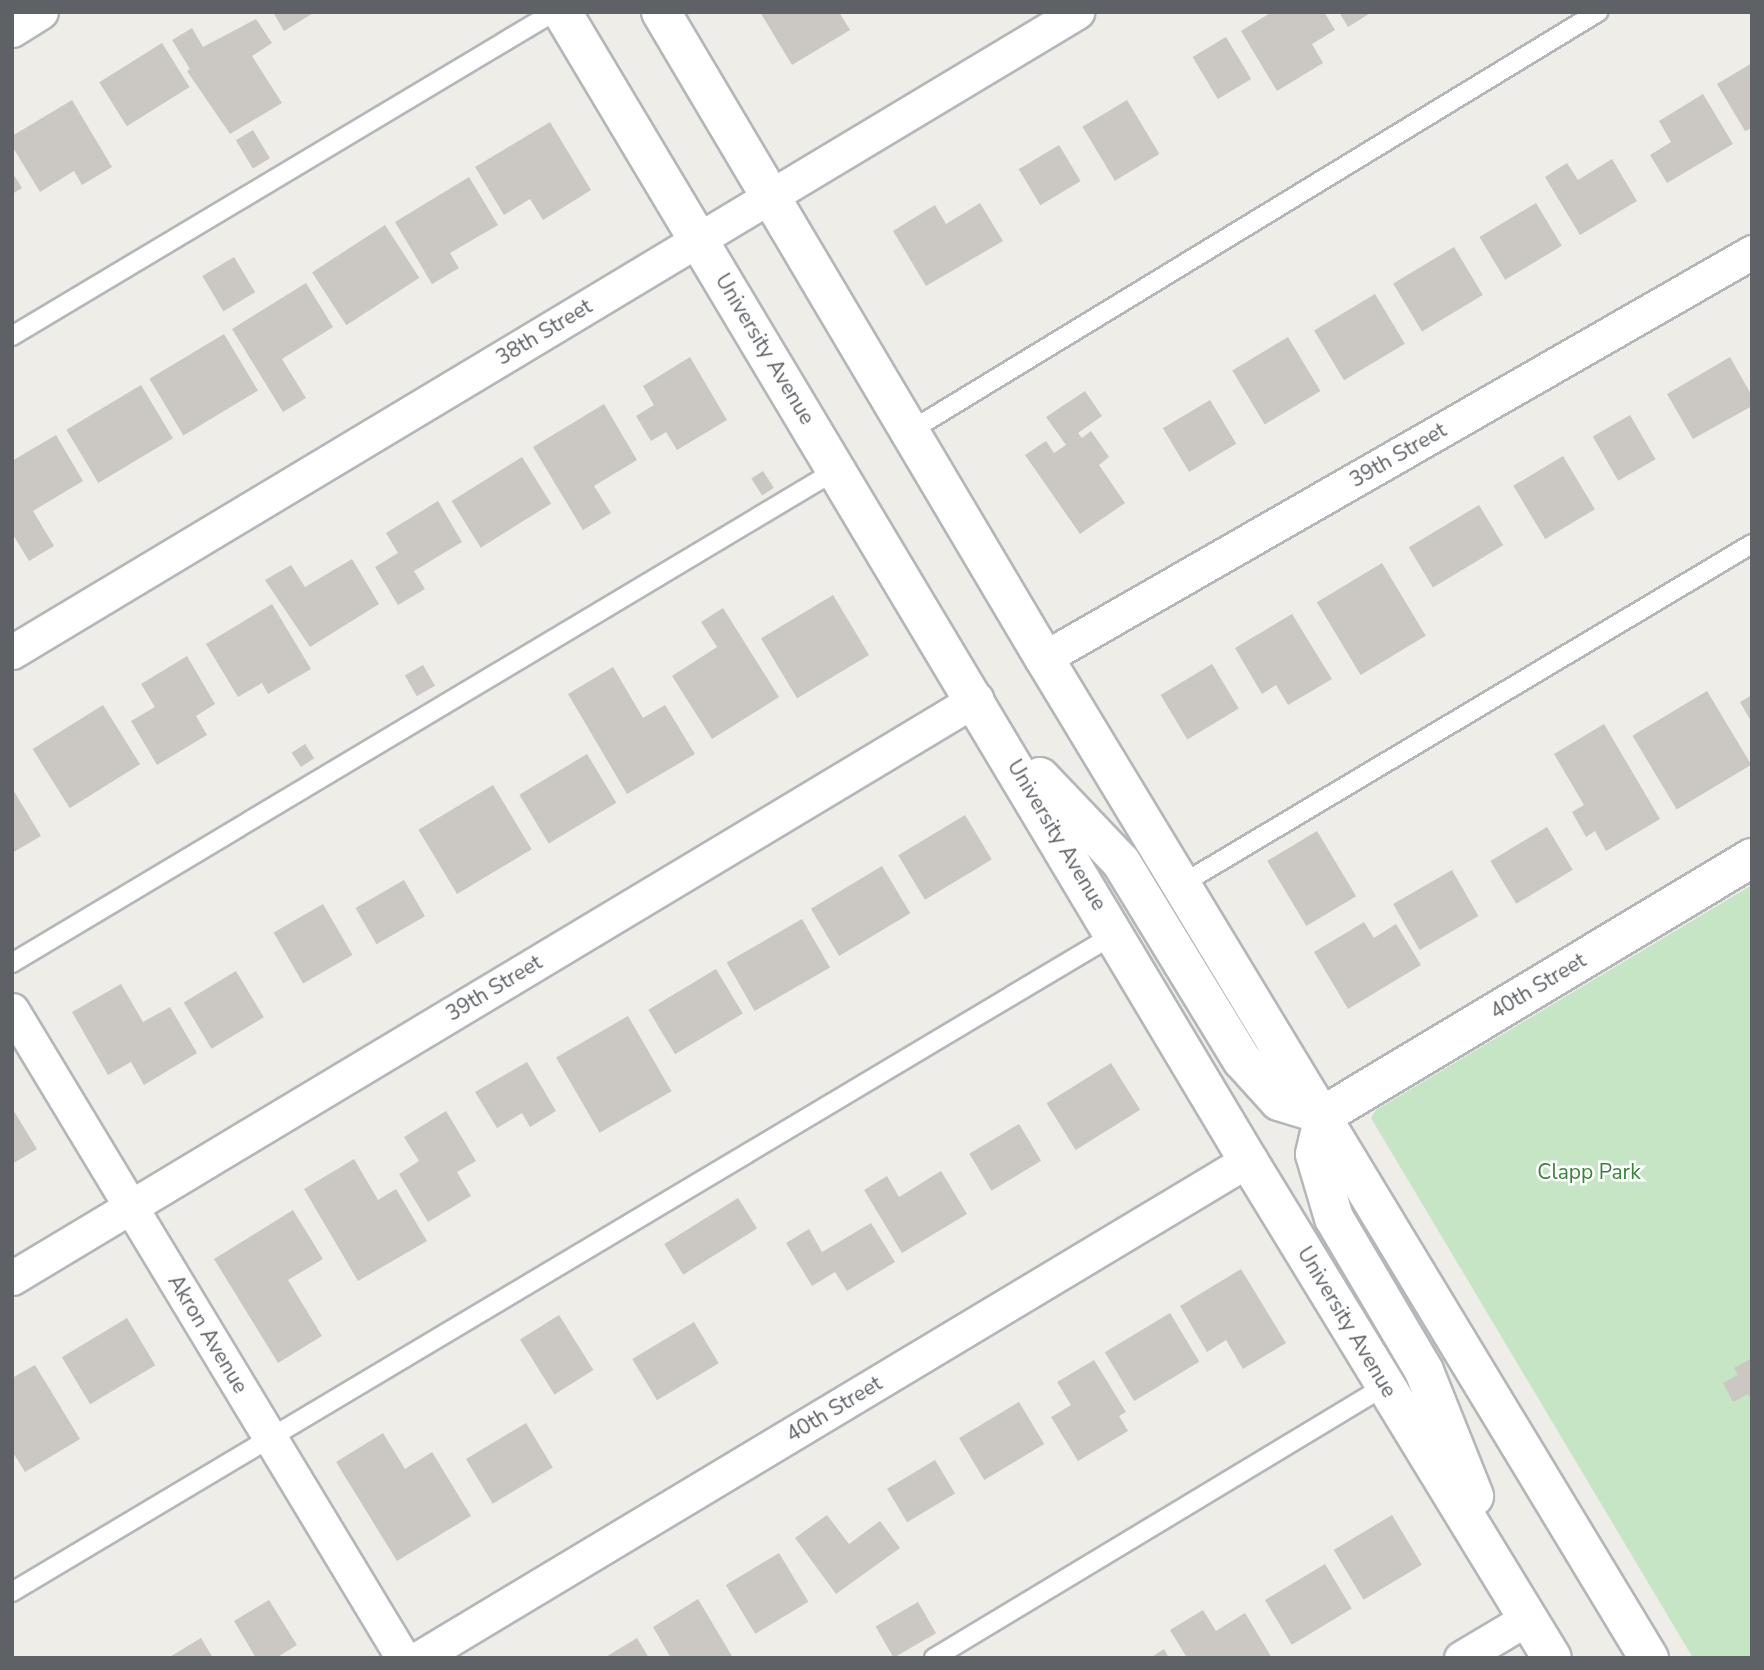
<!DOCTYPE html>
<style>
body{margin:0}
#map{position:relative;width:1764px;height:1670px;overflow:hidden;background:#efede7;font-family:"Nunito Sans",sans-serif}
div>[style]{position:absolute}
.green>*{inset:0;background:#c5e5c5}
.building>*{inset:0;background:#cbc8c4;transform-origin:0 0}
.roads{filter:drop-shadow(2px 0 #b4b7ba) drop-shadow(-2px 0 #b4b7ba) drop-shadow(0 2px #b4b7ba) drop-shadow(0 -2px #b4b7ba)}
.service>*{height:18px;margin:-9px;padding:0 9px;transform-origin:9px;border-radius:9px;background:#fff}
.minor>*{height:33px;margin:-16.5px;padding:0 16.5px;transform-origin:16.5px;border-radius:16.5px;background:#fff}
.tertiary>*{height:38px;margin:-19px;padding:0 19px;transform-origin:19px;border-radius:19px;background:#fff}
.secondary>*{height:38px;margin:-19px;padding:0 19px;transform-origin:19px;border-radius:19px;background:#fff}
span{translate:-50% -50%;white-space:nowrap;text-align:center;line-height:1.15;-webkit-text-stroke:5px #fff;paint-order:stroke}
.street-label{font-size:21px;color:#5e6266}
.park-label{font-size:21px;color:#3a823c}
.frame{position:absolute;inset:0;border:14px solid #5e6266;pointer-events:none}
</style>
<div id="map">
<div class="green">
<div style="clip-path:polygon(1752px 885px,1752px 1658px,1693px 1658px,1371px 1118px,1376px 1110px)"></div>
</div>
<div class="building">
<div style="clip-path:polygon(273px 12px,315px 12px,284px 31px)"></div>
<div style="clip-path:polygon(760px 12px,839px 12px,850px 30px,792px 65px)"></div>
<div style="clip-path:polygon(1272px 12px,1324px 12px,1335px 30px,1312px 44px,1323px 63px,1277px 91px,1241px 31px)"></div>
<div style="clip-path:polygon(1339px 12px,1372px 12px,1348px 27px)"></div>
<div style="clip-path:polygon(256px 19px,272px 43px,252px 56px,282px 103px,230px 134px,187px 71px,190px 69px,172px 40px,192px 28px,203px 47px)"></div>
<div style="left:1226px;top:37px;width:49px;height:39px;rotate:59deg"></div>
<div style="left:162px;top:43px;width:52px;height:74px;rotate:58deg"></div>
<div style="clip-path:polygon(1752px 63px,1752px 128px,1745px 131px,1717px 84px)"></div>
<div style="clip-path:polygon(1703px 94px,1733px 144px,1667px 183px,1650px 155px,1671px 142px,1659px 121px)"></div>
<div style="clip-path:polygon(72px 100px,112px 167px,82px 185px,74px 171px,40px 192px,12px 146px,12px 136px)"></div>
<div style="left:1127px;top:100px;width:63px;height:52px;rotate:59deg"></div>
<div style="clip-path:polygon(550px 122px,591px 190px,543px 220px,530px 199px,504px 215px,475px 167px)"></div>
<div style="left:253px;top:130px;width:33px;height:20px;rotate:59deg"></div>
<div style="left:1059px;top:145px;width:42px;height:47px;rotate:59deg"></div>
<div style="clip-path:polygon(1612px 159px,1637px 201px,1580px 235px,1545px 177px,1567px 163px,1578px 180px)"></div>
<div style="clip-path:polygon(12px 172px,22px 188px,12px 194px)"></div>
<div style="clip-path:polygon(469px 177px,498px 225px,450px 253px,459px 268px,432px 284px,395px 222px)"></div>
<div style="clip-path:polygon(980px 203px,1003px 241px,926px 286px,893px 231px,935px 205px,946px 224px)"></div>
<div style="left:1536px;top:203px;width:50px;height:66px;rotate:59deg"></div>
<div style="left:385px;top:225px;width:63px;height:87px;rotate:57deg"></div>
<div style="left:1454px;top:247px;width:56px;height:71px;rotate:59deg"></div>
<div style="left:234px;top:257px;width:41px;height:37px;rotate:59deg"></div>
<div style="clip-path:polygon(306px 283px,333px 327px,282px 359px,306px 398px,283px 412px,232px 329px)"></div>
<div style="left:1375px;top:294px;width:58px;height:71px;rotate:59deg"></div>
<div style="left:224px;top:334px;width:66px;height:87px;rotate:59deg"></div>
<div style="left:1288px;top:337px;width:63px;height:65px;rotate:59deg"></div>
<div style="clip-path:polygon(690px 357px,727px 420px,677px 450px,666px 432px,651px 441px,636px 416px,654px 405px,643px 386px)"></div>
<div style="clip-path:polygon(1730px 357px,1752px 396px,1752px 406px,1693px 439px,1667px 394px)"></div>
<div style="left:141px;top:385px;width:62px;height:87px;rotate:59deg"></div>
<div style="clip-path:polygon(1085px 391px,1102px 416px,1078px 433px,1082px 438px,1091px 431px,1109px 457px,1099px 465px,1125px 503px,1080px 534px,1025px 455px,1046px 441px,1054px 453px,1066px 445px,1046px 417px)"></div>
<div style="left:1210px;top:400px;width:51px;height:55px;rotate:59deg"></div>
<div style="clip-path:polygon(604px 404px,637px 460px,594px 486px,611px 513px,583px 530px,533px 447px)"></div>
<div style="left:1630px;top:415px;width:51px;height:43px;rotate:60deg"></div>
<div style="clip-path:polygon(56px 435px,83px 481px,33px 511px,54px 546px,29px 561px,12px 533px,12px 461px)"></div>
<div style="left:1563px;top:456px;width:62px;height:58px;rotate:59deg"></div>
<div style="left:522px;top:457px;width:55px;height:83px;rotate:58deg"></div>
<div style="left:763px;top:471px;width:20px;height:14px;rotate:57deg"></div>
<div style="clip-path:polygon(438px 501px,462px 542px,414px 571px,425px 589px,398px 605px,375px 567px,398px 553px,386px 533px)"></div>
<div style="left:1479px;top:505px;width:47px;height:82px;rotate:59deg"></div>
<div style="clip-path:polygon(352px 559px,379px 604px,310px 647px,265px 580px,291px 565px,305px 587px)"></div>
<div style="left:1382px;top:563px;width:85px;height:76px;rotate:59deg"></div>
<div style="left:833px;top:595px;width:70px;height:84px;rotate:59deg"></div>
<div style="clip-path:polygon(272px 604px,311px 669px,268px 694px,262px 683px,238px 697px,206px 644px)"></div>
<div style="clip-path:polygon(723px 608px,779px 697px,712px 739px,672px 676px,717px 647px,701px 622px)"></div>
<div style="clip-path:polygon(1292px 614px,1332px 679px,1288px 705px,1276px 685px,1262px 694px,1235px 648px)"></div>
<div style="clip-path:polygon(187px 656px,215px 704px,196px 716px,207px 735px,157px 765px,131px 721px,155px 707px,141px 684px)"></div>
<div style="left:1212px;top:664px;width:52px;height:60px;rotate:59deg"></div>
<div style="left:423px;top:665px;width:24px;height:21px;rotate:60deg"></div>
<div style="clip-path:polygon(613px 667px,643px 718px,665px 705px,695px 754px,627px 794px,568px 694px)"></div>
<div style="left:1707px;top:691px;width:86px;height:87px;rotate:59deg"></div>
<div style="clip-path:polygon(1752px 695px,1752px 723px,1740px 702px)"></div>
<div style="left:103px;top:705px;width:70px;height:83px;rotate:58deg"></div>
<div style="clip-path:polygon(1604px 724px,1660px 819px,1606px 851px,1595px 831px,1586px 837px,1572px 812px,1584px 805px,1554px 754px)"></div>
<div style="left:305px;top:744px;width:17px;height:16px;rotate:57deg"></div>
<div style="left:587px;top:754px;width:57px;height:79px;rotate:59deg"></div>
<div style="left:493px;top:785px;width:75px;height:87px;rotate:59deg"></div>
<div style="clip-path:polygon(12px 788px,41px 836px,12px 853px)"></div>
<div style="left:965px;top:815px;width:52px;height:78px;rotate:59deg"></div>
<div style="left:1547px;top:827px;width:50px;height:66px;rotate:59deg"></div>
<div style="left:1317px;top:831px;width:76px;height:58px;rotate:59deg"></div>
<div style="left:882px;top:866px;width:55px;height:83px;rotate:59deg"></div>
<div style="left:1452px;top:870px;width:53px;height:68px;rotate:60deg"></div>
<div style="left:404px;top:880px;width:42px;height:56px;rotate:60deg"></div>
<div style="left:323px;top:904px;width:59px;height:57px;rotate:60deg"></div>
<div style="left:802px;top:919px;width:56px;height:87px;rotate:60deg"></div>
<div style="clip-path:polygon(1364px 922px,1374px 938px,1396px 924px,1421px 965px,1348px 1009px,1314px 952px)"></div>
<div style="left:716px;top:969px;width:52px;height:79px;rotate:59deg"></div>
<div style="left:236px;top:971px;width:54px;height:61px;rotate:59deg"></div>
<div style="clip-path:polygon(121px 984px,143px 1022px,170px 1007px,197px 1053px,144px 1085px,131px 1062px,108px 1075px,72px 1012px)"></div>
<div style="left:628px;top:1016px;width:87px;height:83px;rotate:60deg"></div>
<div style="clip-path:polygon(527px 1062px,556px 1111px,530px 1127px,522px 1113px,497px 1128px,475px 1092px)"></div>
<div style="left:1111px;top:1063px;width:55px;height:76px;rotate:58deg"></div>
<div style="clip-path:polygon(12px 1108px,37px 1149px,12px 1164px)"></div>
<div style="clip-path:polygon(446px 1111px,476px 1161px,457px 1172px,471px 1196px,428px 1222px,399px 1174px,419px 1161px,404px 1137px)"></div>
<div style="left:1019px;top:1124px;width:43px;height:58px;rotate:59deg"></div>
<div style="clip-path:polygon(354px 1159px,378px 1200px,396px 1189px,427px 1241px,358px 1281px,304px 1189px)"></div>
<div style="clip-path:polygon(941px 1171px,967px 1214px,902px 1253px,864px 1190px,887px 1176px,899px 1197px)"></div>
<div style="left:738px;top:1198px;width:36px;height:87px;rotate:58deg"></div>
<div style="clip-path:polygon(293px 1210px,323px 1259px,288px 1280px,322px 1336px,278px 1363px,214px 1259px)"></div>
<div style="clip-path:polygon(871px 1223px,895px 1262px,847px 1291px,835px 1272px,812px 1286px,786px 1243px,809px 1229px,822px 1252px)"></div>
<div style="clip-path:polygon(1241px 1269px,1286px 1343px,1243px 1369px,1226px 1340px,1207px 1352px,1180px 1306px)"></div>
<div style="left:1170px;top:1313px;width:57px;height:76px;rotate:59deg"></div>
<div style="left:559px;top:1315px;width:65px;height:46px;rotate:58deg"></div>
<div style="left:127px;top:1318px;width:55px;height:76px;rotate:59deg"></div>
<div style="left:694px;top:1322px;width:48px;height:72px;rotate:59deg"></div>
<div style="clip-path:polygon(1752px 1358px,1752px 1401px,1748px 1394px,1733px 1402px,1723px 1383px,1738px 1375px,1734px 1368px)"></div>
<div style="clip-path:polygon(1094px 1360px,1126px 1412px,1119px 1416px,1128px 1431px,1078px 1461px,1051px 1417px,1071px 1405px,1057px 1382px)"></div>
<div style="clip-path:polygon(35px 1365px,80px 1439px,25px 1472px,12px 1451px,12px 1378px)"></div>
<div style="left:1019px;top:1402px;width:49px;height:70px;rotate:59deg"></div>
<div style="left:526px;top:1423px;width:52px;height:70px;rotate:59deg"></div>
<div style="clip-path:polygon(383px 1433px,405px 1469px,432px 1452px,471px 1516px,397px 1561px,336px 1462px)"></div>
<div style="left:935px;top:1460px;width:39px;height:56px;rotate:59deg"></div>
<div style="clip-path:polygon(827px 1515px,849px 1544px,880px 1521px,900px 1548px,836px 1594px,795px 1538px)"></div>
<div style="left:1392px;top:1515px;width:58px;height:68px;rotate:59deg"></div>
<div style="left:779px;top:1553px;width:57px;height:62px;rotate:59deg"></div>
<div style="left:1325px;top:1564px;width:52px;height:70px;rotate:59deg"></div>
<div style="clip-path:polygon(698px 1599px,733px 1658px,671px 1658px,653px 1627px)"></div>
<div style="clip-path:polygon(269px 1600px,297px 1645px,276px 1658px,256px 1658px,234px 1621px)"></div>
<div style="left:918px;top:1602px;width:36px;height:49px;rotate:60deg"></div>
<div style="clip-path:polygon(1203px 1610px,1216px 1631px,1245px 1613px,1272px 1658px,1187px 1658px,1170px 1630px)"></div>
<div style="clip-path:polygon(201px 1638px,213px 1658px,168px 1658px)"></div>
<div style="clip-path:polygon(637px 1638px,649px 1658px,604px 1658px)"></div>
<div style="clip-path:polygon(1164px 1649px,1169px 1658px,1150px 1658px)"></div>
</div>
<div class="roads">
<div class="service">
<div style="left:12px;top:336px;width:631px;rotate:-30.87deg"></div>
<div style="left:910px;top:431px;width:806px;rotate:-31.34deg"></div>
<div style="left:1182px;top:884px;width:664px;rotate:-30.82deg"></div>
<div style="left:12px;top:963px;width:962px;rotate:-30.88deg"></div>
<div style="left:12px;top:1592px;width:1284px;rotate:-30.82deg"></div>
<div style="left:934px;top:1658px;width:527px;rotate:-31.09deg"></div>
</div>
<div class="minor">
<div style="left:12px;top:30px;width:34px;rotate:-32deg"></div>
<div style="left:12px;top:652px;width:1243px;rotate:-31deg"></div>
<div style="left:1044px;top:658px;width:816px;rotate:-29.83deg"></div>
<div style="left:12px;top:1010px;width:757px;rotate:58.89deg"></div>
<div style="left:12px;top:1278px;width:1125px;rotate:-30.99deg"></div>
<div style="left:419px;top:1658px;width:967px;rotate:-30.99deg"></div>
<div style="left:1461px;top:1658px;width:78px;rotate:-30.8deg"></div>
</div>
<div class="tertiary">
<div style="left:1324px;top:1115px;width:499px;rotate:-31deg"></div>
</div>
<div class="secondary">
<div style="left:562px;top:12px;width:1337px;rotate:59.14deg"></div>
<div style="left:1248px;top:1160px;width:583px;rotate:58.6deg"></div>
<div style="left:661px;top:12px;width:751px;rotate:59.34deg"></div>
<div style="left:1044px;top:658px;width:1169px;rotate:58.83deg"></div>
<div style="left:1040px;top:777px;width:117px;rotate:46.4deg"></div>
<div style="left:1121px;top:862px;width:232px;rotate:58.6deg"></div>
<div style="left:1242px;top:1060px;width:55px;rotate:47.9deg"></div>
<div style="left:1279px;top:1101px;width:47px;rotate:17.3deg"></div>
<div style="left:1324px;top:1115px;width:40px;rotate:103deg"></div>
<div style="left:1315px;top:1154px;width:67px;rotate:73.5deg"></div>
<div style="left:1334px;top:1218px;width:178px;rotate:59.5deg"></div>
<div style="left:1424px;top:1371px;width:135px;rotate:68.2deg"></div>
</div>
</div>
<div class="street-label">
<span style="left:544px;top:332px;rotate:-31deg">38th Street</span>
<span style="left:765px;top:349px;rotate:59deg">University Avenue</span>
<span style="left:1398px;top:455px;rotate:-30deg">39th Street</span>
<span style="left:1057px;top:835px;rotate:59deg">University Avenue</span>
<span style="left:1538px;top:986px;rotate:-31deg">40th Street</span>
<span style="left:494px;top:988px;rotate:-31deg">39th Street</span>
<span style="left:1347px;top:1322px;rotate:59deg">University Avenue</span>
<span style="left:208px;top:1334px;rotate:59deg">Akron Avenue</span>
<span style="left:834px;top:1409px;rotate:-31deg">40th Street</span>
</div>
<div class="park-label">
<span style="left:1589px;top:1172px">Clapp Park</span>
</div>
<div class="frame"></div>
</div>
